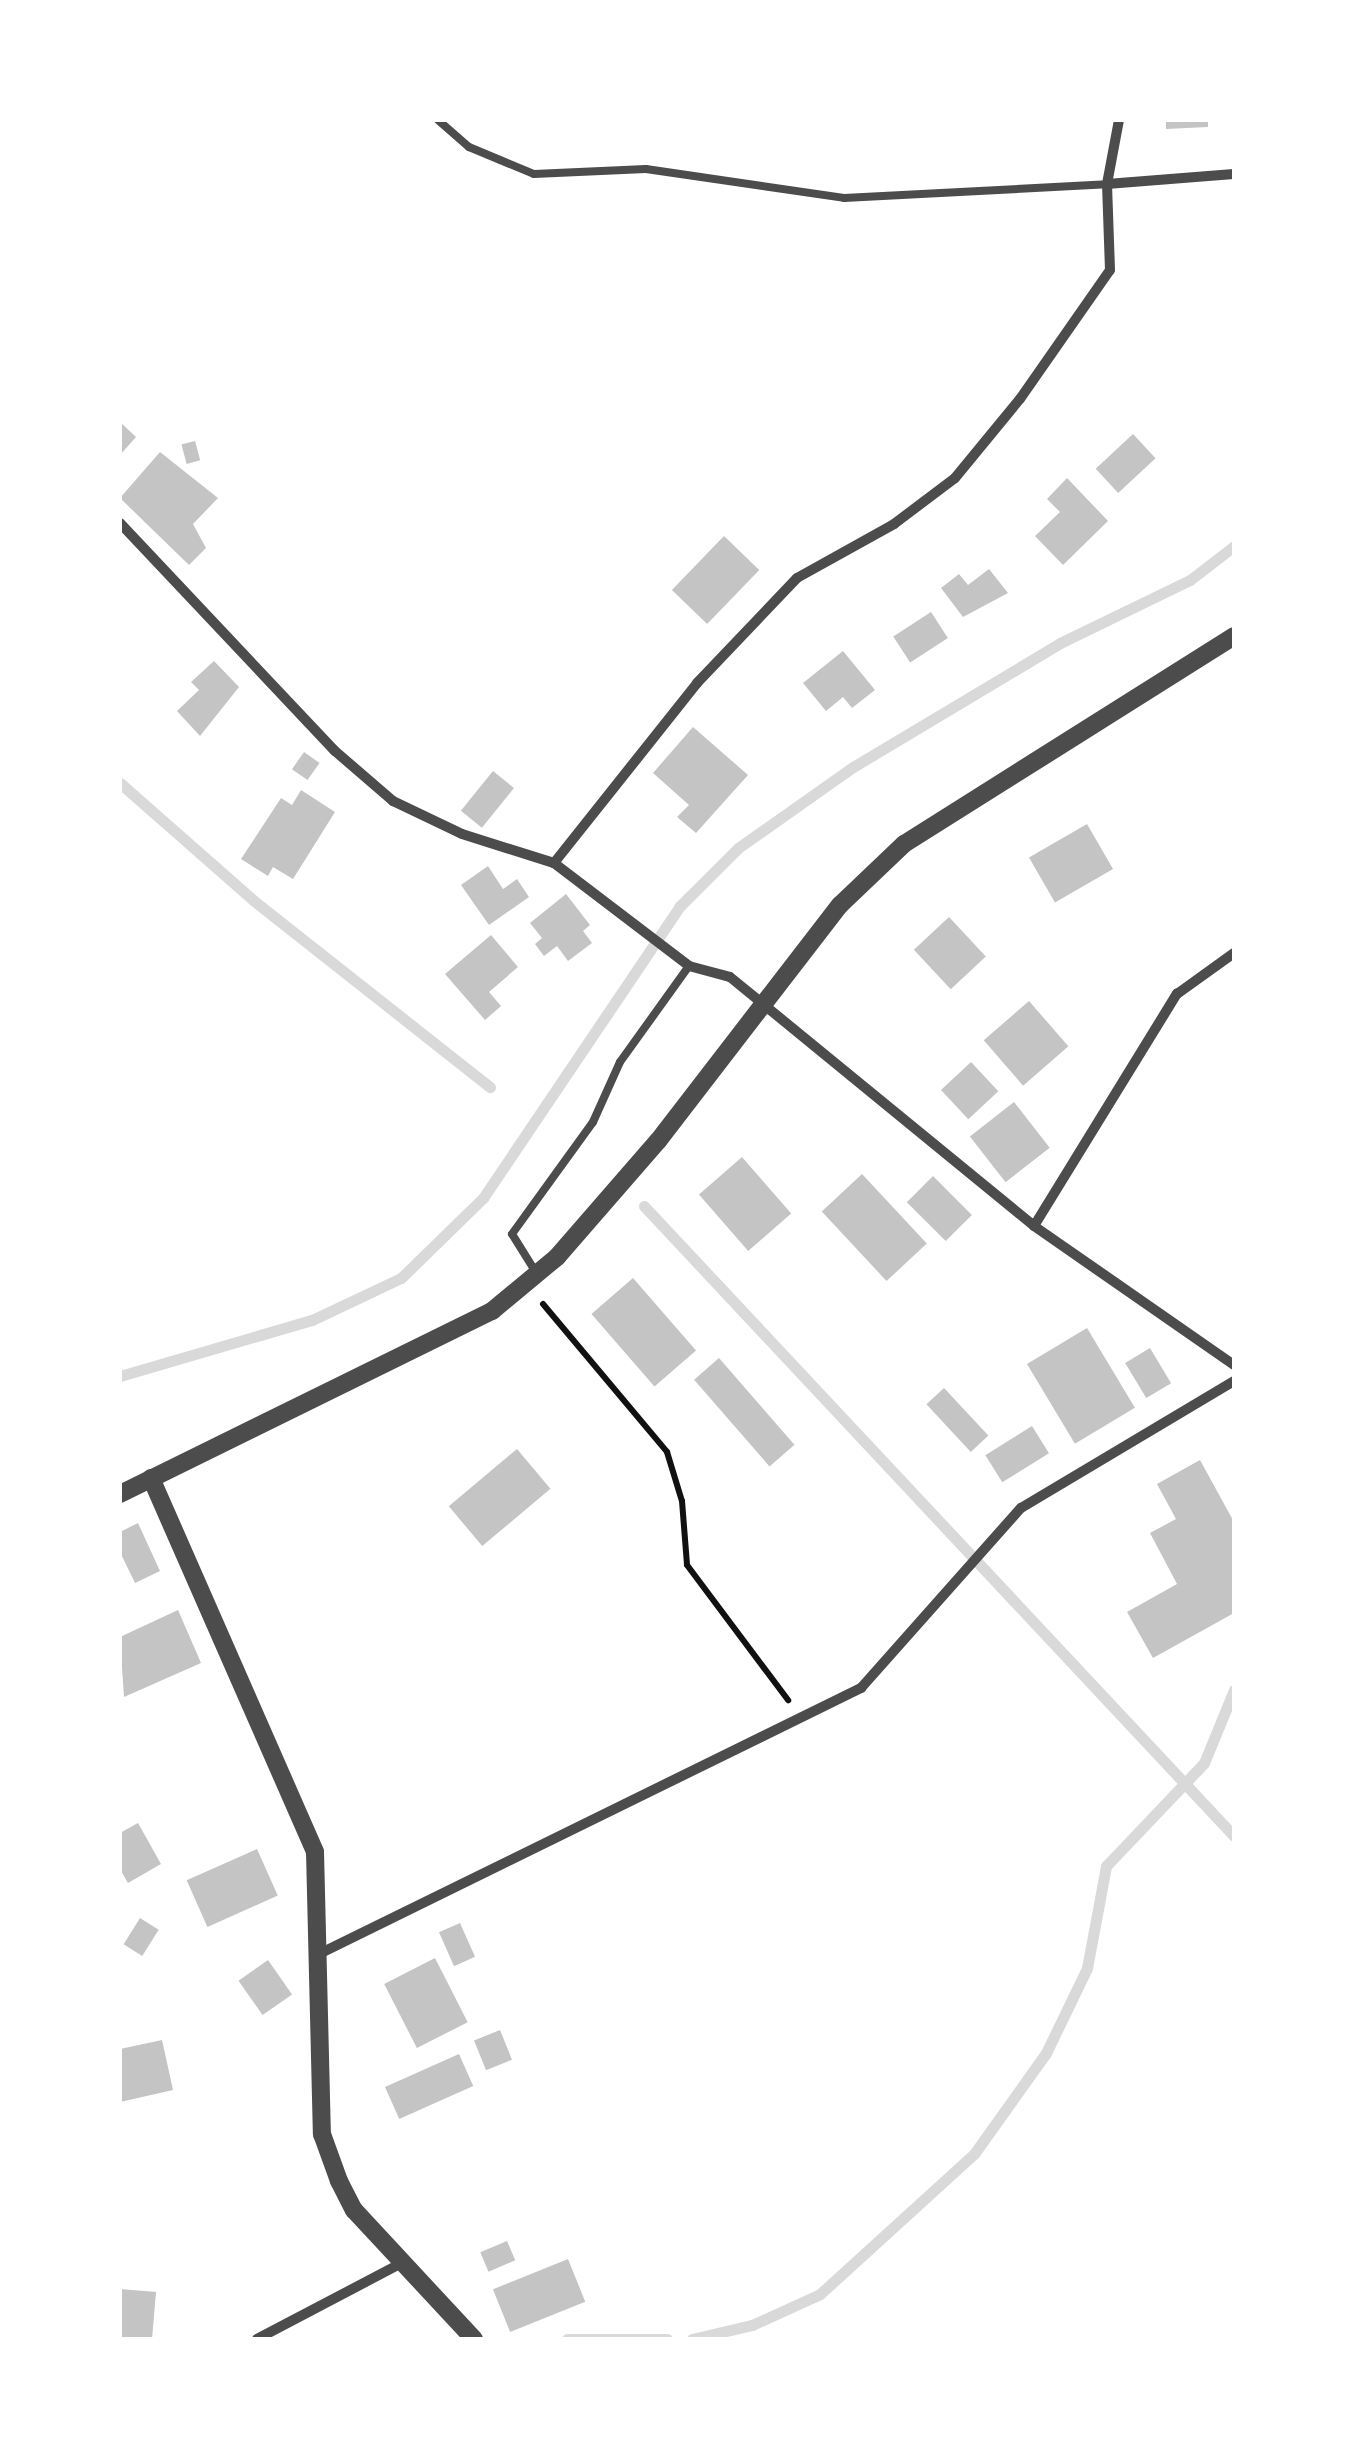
<!DOCTYPE html>
<style>
body{margin:0}
#map{position:relative;width:1354px;height:2459px;overflow:hidden;background:#fff;font-family:Rubik,sans-serif}
div>[style]{position:absolute}
.stream>*{height:11px;margin:-5.5px;padding:0 5.5px;transform-origin:5.5px;border-radius:5.5px;background:#d9d9d9}
.building>*{inset:0;background:#c4c4c4;transform-origin:0 0}
.path>*{height:6px;margin:-3px;padding:0 3px;transform-origin:3px;border-radius:3px;background:#111}
.service>*{height:8px;margin:-4px;padding:0 4px;transform-origin:4px;border-radius:4px;background:#4c4c4c}
.minor>*{height:10px;margin:-5px;padding:0 5px;transform-origin:5px;border-radius:5px;background:#4c4c4c}
.tertiary>*{height:18px;margin:-9px;padding:0 9px;transform-origin:9px;border-radius:9px;background:#4c4c4c}
span{translate:-50% -50%;white-space:nowrap;text-align:center;line-height:1.15;-webkit-text-stroke:8px #fff;paint-order:stroke}
.frame{position:absolute;inset:0;border:122px solid #fff;pointer-events:none}
</style>
<div id="map">
<div class="stream">
<div style="left:120px;top:783px;width:177px;rotate:41.3deg"></div>
<div style="left:253px;top:900px;width:302px;rotate:38.3deg"></div>
<div style="left:644px;top:1206px;width:863px;rotate:46.88deg"></div>
<div style="left:120px;top:1376px;width:200px;rotate:-16.3deg"></div>
<div style="left:312px;top:1320px;width:98px;rotate:-25.3deg"></div>
<div style="left:401px;top:1278px;width:115px;rotate:-44.3deg"></div>
<div style="left:483px;top:1198px;width:351px;rotate:-56deg"></div>
<div style="left:679px;top:907px;width:83px;rotate:-45deg"></div>
<div style="left:738px;top:848px;width:141px;rotate:-35.2deg"></div>
<div style="left:853px;top:767px;width:241px;rotate:-30.9deg"></div>
<div style="left:1060px;top:643px;width:144px;rotate:-25.9deg"></div>
<div style="left:1190px;top:580px;width:56px;rotate:-37.7deg"></div>
<div style="left:567px;top:2339px;width:100px"></div>
<div style="left:692px;top:2339px;width:62px;rotate:-13.1deg"></div>
<div style="left:752px;top:2325px;width:75px;rotate:-24.5deg"></div>
<div style="left:820px;top:2294px;width:208px;rotate:-42.3deg"></div>
<div style="left:974px;top:2154px;width:124px;rotate:-54.5deg"></div>
<div style="left:1046px;top:2053px;width:94px;rotate:-64.2deg"></div>
<div style="left:1087px;top:1968px;width:104px;rotate:-79.4deg"></div>
<div style="left:1106px;top:1866px;width:142px;rotate:-46.4deg"></div>
<div style="left:1204px;top:1763px;width:79px;rotate:-67.7deg"></div>
</div>
<div class="building">
<div style="clip-path:polygon(1166px 120px,1208px 120px,1208px 127px,1166px 129px)"></div>
<div style="clip-path:polygon(120px 422px,136px 437px,120px 455px)"></div>
<div style="left:1133px;top:434px;width:33px;height:51px;rotate:47deg"></div>
<div style="left:195px;top:441px;width:20px;height:14px;rotate:75deg"></div>
<div style="clip-path:polygon(160px 452px,218px 498px,193px 524px,206px 548px,189px 565px,120px 498px)"></div>
<div style="clip-path:polygon(1067px 478px,1108px 521px,1063px 565px,1035px 536px,1060px 512px,1047px 499px)"></div>
<div style="left:724px;top:536px;width:49px;height:75px;rotate:44deg"></div>
<div style="clip-path:polygon(989px 569px,1008px 593px,963px 617px,941px 588px,959px 574px,968px 585px)"></div>
<div style="left:931px;top:612px;width:31px;height:45px;rotate:57deg"></div>
<div style="clip-path:polygon(843px 651px,875px 690px,852px 708px,843px 697px,826px 711px,803px 683px)"></div>
<div style="clip-path:polygon(214px 661px,239px 687px,200px 736px,177px 711px,199px 690px,191px 682px)"></div>
<div style="clip-path:polygon(693px 727px,748px 775px,696px 833px,677px 817px,689px 805px,653px 773px)"></div>
<div style="left:304px;top:752px;width:19px;height:21px;rotate:35deg"></div>
<div style="left:493px;top:771px;width:27px;height:51px;rotate:39deg"></div>
<div style="clip-path:polygon(301px 790px,335px 812px,293px 879px,273px 867px,268px 876px,241px 859px,281px 798px,292px 805px)"></div>
<div style="left:1087px;top:824px;width:52px;height:67px;rotate:60deg"></div>
<div style="clip-path:polygon(488px 866px,503px 889px,517px 879px,529px 897px,489px 925px,461px 885px)"></div>
<div style="clip-path:polygon(566px 894px,590px 925px,583px 931px,592px 943px,568px 961px,557px 946px,544px 956px,535px 944px,542px 938px,530px 923px)"></div>
<div style="left:949px;top:917px;width:54px;height:48px;rotate:47deg"></div>
<div style="clip-path:polygon(491px 935px,518px 967px,489px 992px,501px 1006px,485px 1020px,445px 974px)"></div>
<div style="left:1029px;top:1001px;width:60px;height:60px;rotate:49deg"></div>
<div style="left:971px;top:1062px;width:40px;height:41px;rotate:47deg"></div>
<div style="left:1014px;top:1102px;width:58px;height:56px;rotate:52deg"></div>
<div style="left:742px;top:1157px;width:75px;height:57px;rotate:49deg"></div>
<div style="left:862px;top:1174px;width:95px;height:55px;rotate:47deg"></div>
<div style="left:933px;top:1176px;width:55px;height:37px;rotate:45deg"></div>
<div style="left:633px;top:1278px;width:96px;height:55px;rotate:49deg"></div>
<div style="left:1087px;top:1328px;width:93px;height:70px;rotate:59deg"></div>
<div style="left:1150px;top:1348px;width:41px;height:29px;rotate:59deg"></div>
<div style="left:719px;top:1358px;width:115px;height:33px;rotate:49deg"></div>
<div style="left:944px;top:1388px;width:65px;height:24px;rotate:47deg"></div>
<div style="left:1032px;top:1426px;width:32px;height:55px;rotate:58deg"></div>
<div style="left:517px;top:1449px;width:52px;height:89px;rotate:50deg"></div>
<div style="clip-path:polygon(1200px 1460px,1234px 1522px,1234px 1613px,1153px 1658px,1127px 1612px,1177px 1584px,1150px 1533px,1176px 1519px,1157px 1484px)"></div>
<div style="clip-path:polygon(138px 1523px,160px 1571px,135px 1583px,120px 1552px,120px 1532px)"></div>
<div style="clip-path:polygon(178px 1610px,201px 1663px,124px 1697px,120px 1637px)"></div>
<div style="clip-path:polygon(138px 1823px,161px 1864px,128px 1883px,120px 1869px,120px 1833px)"></div>
<div style="left:257px;top:1849px;width:51px;height:77px;rotate:66deg"></div>
<div style="left:140px;top:1918px;width:22px;height:31px;rotate:32deg"></div>
<div style="left:460px;top:1923px;width:37px;height:23px;rotate:66deg"></div>
<div style="left:435px;top:1958px;width:72px;height:57px;rotate:63deg"></div>
<div style="left:268px;top:1960px;width:42px;height:36px;rotate:55deg"></div>
<div style="left:500px;top:2030px;width:32px;height:28px;rotate:68deg"></div>
<div style="clip-path:polygon(162px 2040px,173px 2090px,120px 2102px,120px 2049px)"></div>
<div style="left:459px;top:2054px;width:35px;height:81px;rotate:66deg"></div>
<div style="left:507px;top:2241px;width:21px;height:29px;rotate:67deg"></div>
<div style="left:568px;top:2259px;width:46px;height:81px;rotate:68deg"></div>
<div style="clip-path:polygon(120px 2289px,156px 2292px,152px 2339px,120px 2339px)"></div>
</div>
<div class="path">
<div style="left:543px;top:1304px;width:193px;rotate:50deg"></div>
<div style="left:667px;top:1452px;width:51px;rotate:73deg"></div>
<div style="left:682px;top:1501px;width:64px;rotate:85.5deg"></div>
<div style="left:687px;top:1565px;width:169px;rotate:53.2deg"></div>
</div>
<div class="service">
<div style="left:438px;top:120px;width:41px;rotate:41.1deg"></div>
<div style="left:469px;top:147px;width:70px;rotate:22.6deg"></div>
<div style="left:534px;top:174px;width:112px;rotate:-2.6deg"></div>
<div style="left:646px;top:169px;width:200px;rotate:8.3deg"></div>
<div style="left:844px;top:198px;width:263px;rotate:-3deg"></div>
<div style="left:537px;top:1274px;width:47px;rotate:-122deg"></div>
<div style="left:512px;top:1234px;width:138px;rotate:-54.1deg"></div>
<div style="left:593px;top:1122px;width:66px;rotate:-65.8deg"></div>
<div style="left:620px;top:1062px;width:118px;rotate:-54.3deg"></div>
</div>
<div class="minor">
<div style="left:1107px;top:184px;width:127px;rotate:-4.5deg"></div>
<div style="left:120px;top:523px;width:313px;rotate:46.7deg"></div>
<div style="left:335px;top:751px;width:77px;rotate:40.8deg"></div>
<div style="left:393px;top:801px;width:76px;rotate:25.6deg"></div>
<div style="left:462px;top:834px;width:96px;rotate:17.5deg"></div>
<div style="left:554px;top:863px;width:170px;rotate:37.3deg"></div>
<div style="left:689px;top:966px;width:42px;rotate:15deg"></div>
<div style="left:730px;top:977px;width:393px;rotate:39.3deg"></div>
<div style="left:1034px;top:1226px;width:244px;rotate:34.8deg"></div>
<div style="left:554px;top:863px;width:230px;rotate:-51.5deg"></div>
<div style="left:697px;top:683px;width:145px;rotate:-46.4deg"></div>
<div style="left:797px;top:578px;width:111px;rotate:-29.1deg"></div>
<div style="left:894px;top:524px;width:76px;rotate:-37deg"></div>
<div style="left:955px;top:478px;width:102px;rotate:-50.6deg"></div>
<div style="left:1020px;top:399px;width:157px;rotate:-55.1deg"></div>
<div style="left:1110px;top:270px;width:86px;rotate:-92deg"></div>
<div style="left:1107px;top:184px;width:65px;rotate:-79.4deg"></div>
<div style="left:1034px;top:1226px;width:273px;rotate:-58.4deg"></div>
<div style="left:1177px;top:994px;width:70px;rotate:-35.7deg"></div>
<div style="left:321px;top:1953px;width:602px;rotate:-26.14deg"></div>
<div style="left:861px;top:1688px;width:241px;rotate:-48.4deg"></div>
<div style="left:1021px;top:1508px;width:248px;rotate:-30.8deg"></div>
<div style="left:257px;top:2339px;width:161px;rotate:-27.7deg"></div>
</div>
<div class="tertiary">
<div style="left:151px;top:1478px;width:408px;rotate:66.3deg"></div>
<div style="left:315px;top:1852px;width:282px;rotate:88.6deg"></div>
<div style="left:322px;top:2134px;width:50px;rotate:70.1deg"></div>
<div style="left:339px;top:2181px;width:33px;rotate:63deg"></div>
<div style="left:354px;top:2210px;width:176px;rotate:47.1deg"></div>
<div style="left:120px;top:1494px;width:415px;rotate:-26.2deg"></div>
<div style="left:492px;top:1311px;width:85px;rotate:-39.7deg"></div>
<div style="left:557px;top:1257px;width:154px;rotate:-49deg"></div>
<div style="left:658px;top:1141px;width:298px;rotate:-52.4deg"></div>
<div style="left:840px;top:905px;width:88px;rotate:-43.6deg"></div>
<div style="left:904px;top:844px;width:390px;rotate:-32.2deg"></div>
</div>
<div class="frame"></div>
</div>
